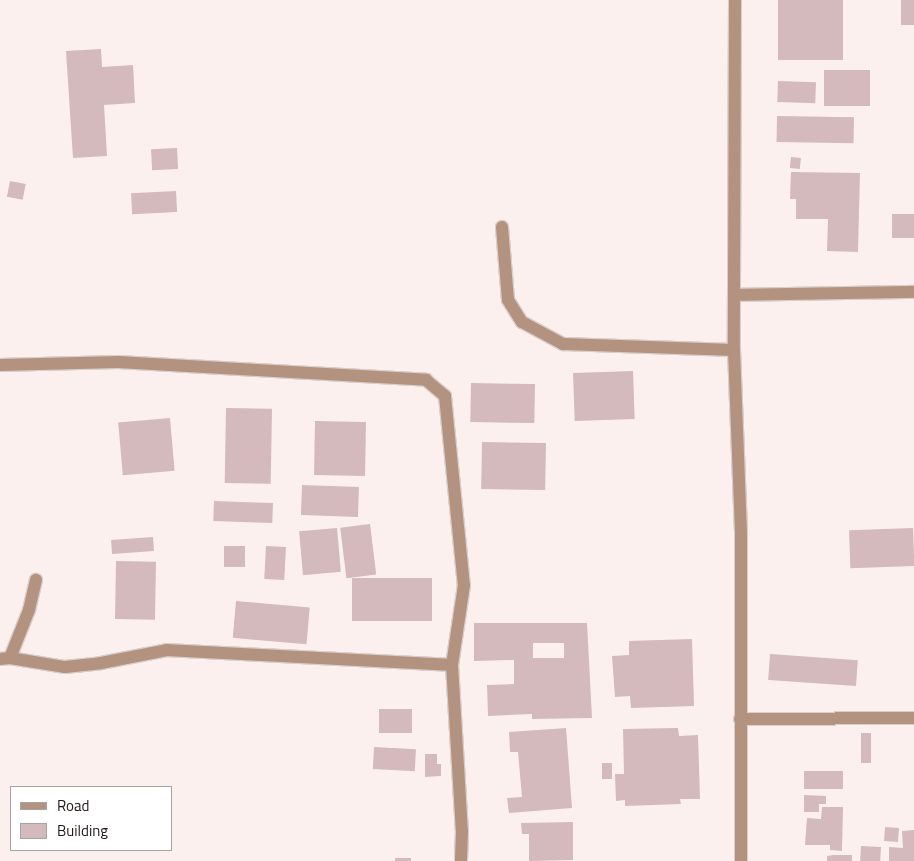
<!DOCTYPE html>
<style>
body{margin:0}
#map{position:relative;width:914px;height:861px;overflow:hidden;background:#fcf0ee;font-family:"Titillium Web",sans-serif}
div>[style]{position:absolute}
.building>*{inset:0;background:#d4b9bd;transform-origin:0 0}
.roads{filter:drop-shadow(1px 0 #d9cecc) drop-shadow(-1px 0 #d9cecc) drop-shadow(0 1px #d9cecc) drop-shadow(0 -1px #d9cecc)}
.minor>*{height:12px;margin:-6px;padding:0 6px;transform-origin:6px;border-radius:6px;background:#b3937f}
span{translate:-50% -50%;white-space:nowrap;text-align:center;line-height:1.15;-webkit-text-stroke:5px #fff;paint-order:stroke}
.legend{position:absolute;left:10px;top:786px;width:162px;height:65px;box-sizing:border-box;background:#fff;border:1px solid #a7a3a2;margin:0;padding:6px 9px;list-style:none;font-size:15px;color:#221917}
.legend li{display:flex;align-items:center;gap:10px;height:25px}
.legend b{width:25px;border:1px solid #a7a3a2}
</style>
<div id="map">
<div class="building">
<div style="left:778px;top:0;width:65px;height:60px"></div>
<div style="left:901px;top:0;width:13px;height:25px"></div>
<div style="clip-path:polygon(101px 49px,102px 67px,133px 65px,135px 103px,104px 105px,107px 156px,73px 158px,66px 51px)"></div>
<div style="left:824px;top:70px;width:46px;height:36px"></div>
<div style="left:778px;top:81px;width:38px;height:21px;rotate:2deg"></div>
<div style="left:777px;top:116px;width:77px;height:26px;rotate:1deg"></div>
<div style="left:177px;top:148px;width:21px;height:26px;rotate:87deg"></div>
<div style="left:791px;top:157px;width:10px;height:11px;rotate:6deg"></div>
<div style="clip-path:polygon(791px 172px,860px 173px,858px 252px,827px 251px,828px 219px,796px 219px,796px 199px,790px 199px)"></div>
<div style="left:10px;top:181px;width:16px;height:16px;rotate:11deg"></div>
<div style="left:176px;top:191px;width:21px;height:45px;rotate:87deg"></div>
<div style="left:892px;top:214px;width:22px;height:24px"></div>
<div style="left:633px;top:371px;width:48px;height:60px;rotate:88deg"></div>
<div style="left:471px;top:383px;width:64px;height:39px;rotate:1deg"></div>
<div style="left:226px;top:408px;width:46px;height:75px;rotate:1deg"></div>
<div style="left:170px;top:418px;width:53px;height:52px;rotate:85deg"></div>
<div style="left:315px;top:421px;width:51px;height:54px;rotate:1deg"></div>
<div style="left:482px;top:442px;width:64px;height:47px;rotate:1deg"></div>
<div style="left:302px;top:485px;width:57px;height:30px;rotate:2deg"></div>
<div style="left:214px;top:501px;width:59px;height:20px;rotate:2deg"></div>
<div style="left:370px;top:524px;width:51px;height:30px;rotate:83deg"></div>
<div style="left:337px;top:528px;width:44px;height:38px;rotate:85deg"></div>
<div style="left:913px;top:528px;width:38px;height:64px;rotate:88deg"></div>
<div style="left:153px;top:537px;width:14px;height:42px;rotate:86deg"></div>
<div style="left:224px;top:546px;width:21px;height:21px"></div>
<div style="left:266px;top:546px;width:20px;height:33px;rotate:3deg"></div>
<div style="left:116px;top:561px;width:40px;height:58px;rotate:1deg"></div>
<div style="left:432px;top:578px;width:43px;height:80px;rotate:90deg"></div>
<div style="left:236px;top:601px;width:74px;height:37px;rotate:5deg"></div>
<div style="clip-path:polygon(evenodd,474px 623px,587px 623px,592px 718px,532px 719px,532px 714px,488px 716px,487px 685px,514px 684px,514px 660px,474px 661px,474px 623px,533px 643px,564px 643px,564px 658px,533px 658px,533px 643px)"></div>
<div style="clip-path:polygon(692px 639px,694px 706px,631px 708px,630px 696px,615px 697px,612px 656px,629px 655px,629px 641px)"></div>
<div style="left:770px;top:654px;width:88px;height:26px;rotate:4deg"></div>
<div style="left:379px;top:709px;width:33px;height:24px"></div>
<div style="clip-path:polygon(566px 728px,572px 808px,509px 813px,507px 798px,522px 797px,518px 752px,510px 752px,509px 732px)"></div>
<div style="clip-path:polygon(678px 728px,679px 736px,698px 735px,700px 799px,680px 799px,681px 804px,625px 806px,625px 800px,616px 801px,615px 774px,624px 774px,623px 729px)"></div>
<div style="left:861px;top:733px;width:10px;height:30px"></div>
<div style="left:374px;top:747px;width:42px;height:22px;rotate:3deg"></div>
<div style="clip-path:polygon(425px 754px,437px 754px,437px 764px,441px 764px,441px 776px,425px 777px)"></div>
<div style="left:612px;top:763px;width:16px;height:10px;rotate:90deg"></div>
<div style="left:804px;top:771px;width:39px;height:18px"></div>
<div style="clip-path:polygon(804px 795px,826px 796px,826px 804px,819px 804px,819px 812px,804px 812px)"></div>
<div style="clip-path:polygon(822px 807px,843px 807px,842px 851px,830px 850px,830px 845px,805px 845px,807px 818px,821px 819px)"></div>
<div style="clip-path:polygon(573px 822px,573px 860px,529px 861px,529px 834px,522px 834px,521px 823px)"></div>
<div style="left:885px;top:827px;width:14px;height:14px;rotate:4deg"></div>
<div style="clip-path:polygon(914px 830px,914px 861px,889px 861px,889px 847px,903px 848px,902px 831px)"></div>
<div style="left:861px;top:846px;width:20px;height:15px;rotate:3deg"></div>
<div style="clip-path:polygon(833px 855px,852px 855px,852px 861px,827px 861px,827px 856px)"></div>
<div style="left:395px;top:858px;width:16px;height:3px"></div>
</div>
<div class="roads">
<div class="minor">
<div style="left:735px;top:0;width:350px;rotate:90.2deg"></div>
<div style="left:734px;top:350px;width:182px;rotate:87.8deg"></div>
<div style="left:741px;top:532px;width:329px;rotate:90deg"></div>
<div style="left:502px;top:227px;width:73px;rotate:85.3deg"></div>
<div style="left:508px;top:300px;width:26px;rotate:58deg"></div>
<div style="left:522px;top:322px;width:47px;rotate:28.2deg"></div>
<div style="left:563px;top:344px;width:171px;rotate:2deg"></div>
<div style="left:735px;top:295px;width:179px;rotate:-1deg"></div>
<div style="left:0;top:365px;width:118px;rotate:-1.5deg"></div>
<div style="left:118px;top:362px;width:309px;rotate:3.3deg"></div>
<div style="left:426px;top:380px;width:25px;rotate:40deg"></div>
<div style="left:445px;top:396px;width:190px;rotate:84.3deg"></div>
<div style="left:464px;top:585px;width:81px;rotate:98.5deg"></div>
<div style="left:452px;top:665px;width:166px;rotate:86.6deg"></div>
<div style="left:462px;top:831px;width:30px;rotate:92deg"></div>
<div style="left:10px;top:658px;width:52px;rotate:-68.4deg"></div>
<div style="left:29px;top:610px;width:31px;rotate:-77deg"></div>
<div style="left:0;top:659px;width:10px;rotate:-6deg"></div>
<div style="left:10px;top:658px;width:56px;rotate:9.3deg"></div>
<div style="left:65px;top:667px;width:36px;rotate:-6deg"></div>
<div style="left:101px;top:663px;width:67px;rotate:-11.1deg"></div>
<div style="left:167px;top:650px;width:285px;rotate:3deg"></div>
<div style="left:740px;top:719px;width:174px;rotate:-0.3deg"></div>
</div>
</div>
<ul class="legend">
<li><b style="height:6px;background:#b3937f"></b>Road</li>
<li><b style="height:14px;background:#d4b9bd"></b>Building</li>
</ul>
</div>
